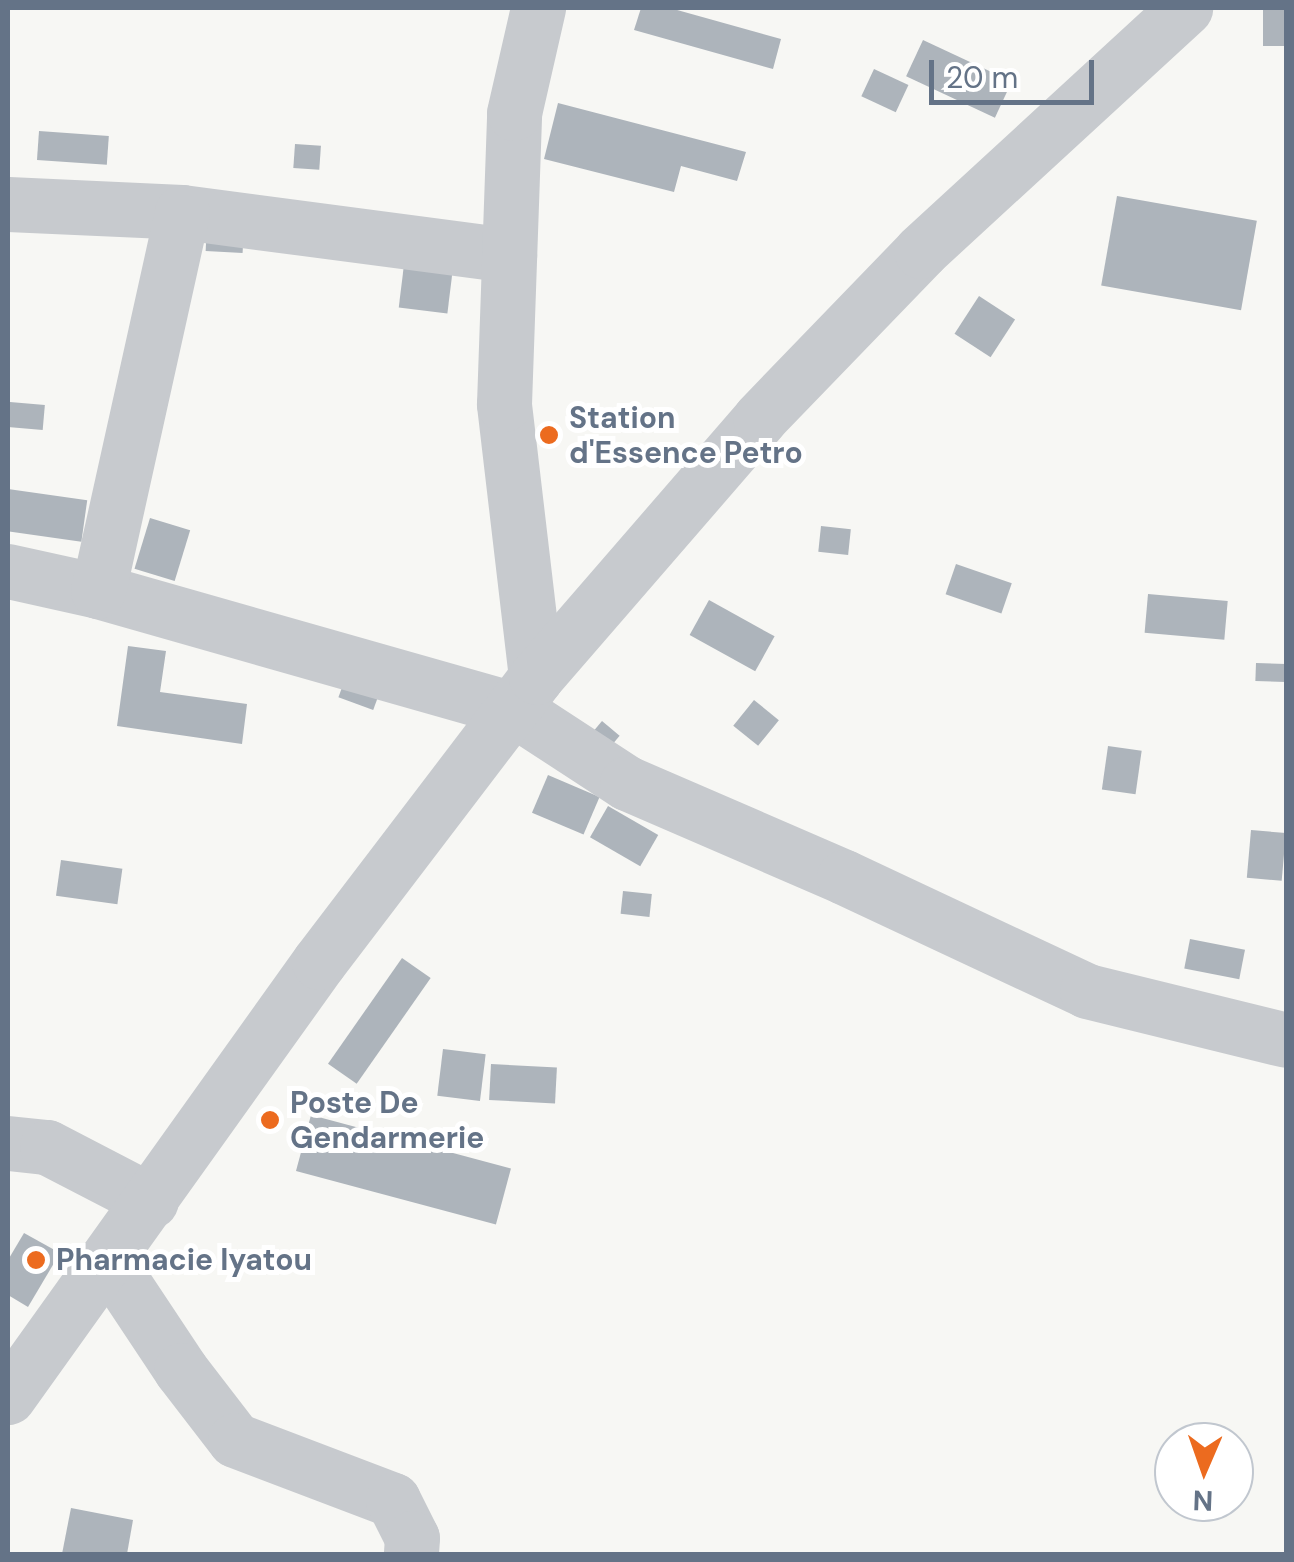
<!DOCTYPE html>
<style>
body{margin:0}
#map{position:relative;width:1294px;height:1562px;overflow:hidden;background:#f7f7f4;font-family:"DM Sans",sans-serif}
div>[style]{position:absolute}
.building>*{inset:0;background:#adb4bb;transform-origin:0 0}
.minor>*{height:55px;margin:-27.5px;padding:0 27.5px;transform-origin:27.5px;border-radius:27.5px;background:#c7cace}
.dots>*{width:28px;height:28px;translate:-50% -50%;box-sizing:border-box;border:5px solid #fff;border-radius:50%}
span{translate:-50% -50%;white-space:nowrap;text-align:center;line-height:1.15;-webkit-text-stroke:10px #fff;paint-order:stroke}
.poi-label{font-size:30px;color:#647387;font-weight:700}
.left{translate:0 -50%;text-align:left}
.frame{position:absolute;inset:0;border:10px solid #647387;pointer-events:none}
.north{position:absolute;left:1154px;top:1422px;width:100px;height:100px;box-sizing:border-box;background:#fff;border:2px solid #c1c7cf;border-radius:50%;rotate:182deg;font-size:28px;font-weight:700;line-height:40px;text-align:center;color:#647387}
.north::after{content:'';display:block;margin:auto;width:35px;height:45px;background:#ec6b1f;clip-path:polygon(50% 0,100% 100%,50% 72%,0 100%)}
.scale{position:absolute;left:929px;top:60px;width:165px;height:45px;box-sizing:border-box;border:5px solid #647387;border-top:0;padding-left:12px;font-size:30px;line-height:35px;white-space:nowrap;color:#647387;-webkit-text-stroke:8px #fff;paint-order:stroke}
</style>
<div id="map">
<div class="building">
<div style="clip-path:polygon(641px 8px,670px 8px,781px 39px,773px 69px,634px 30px)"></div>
<div style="left:1263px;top:8px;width:23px;height:38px"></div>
<div style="left:923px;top:40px;width:98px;height:40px;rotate:25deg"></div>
<div style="left:874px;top:69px;width:38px;height:30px;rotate:25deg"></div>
<div style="clip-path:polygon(558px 103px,746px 152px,737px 181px,681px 166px,674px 192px,544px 159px)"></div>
<div style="left:39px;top:131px;width:70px;height:29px;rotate:4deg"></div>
<div style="left:295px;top:144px;width:26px;height:24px;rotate:4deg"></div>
<div style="left:1117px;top:196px;width:142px;height:91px;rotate:10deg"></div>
<div style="left:207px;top:225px;width:37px;height:26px;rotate:3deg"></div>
<div style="left:408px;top:232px;width:49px;height:76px;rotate:7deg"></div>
<div style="left:979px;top:296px;width:43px;height:45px;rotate:33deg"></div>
<div style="left:10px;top:402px;width:35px;height:25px;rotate:5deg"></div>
<div style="left:8px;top:489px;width:80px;height:42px;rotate:8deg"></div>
<div style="left:150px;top:518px;width:42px;height:53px;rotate:17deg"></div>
<div style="left:821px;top:526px;width:30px;height:26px;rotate:6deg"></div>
<div style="left:956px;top:564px;width:59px;height:32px;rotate:19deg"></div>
<div style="left:1148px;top:594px;width:80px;height:39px;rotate:5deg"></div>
<div style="left:709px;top:600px;width:75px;height:40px;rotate:29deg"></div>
<div style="clip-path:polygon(128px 646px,166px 651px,160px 692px,247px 704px,242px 744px,117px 726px)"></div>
<div style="left:1256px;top:663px;width:30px;height:18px;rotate:2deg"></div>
<div style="left:348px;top:671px;width:37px;height:28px;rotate:20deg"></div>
<div style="left:754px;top:700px;width:32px;height:33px;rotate:39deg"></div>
<div style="left:602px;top:721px;width:23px;height:27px;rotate:40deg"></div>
<div style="left:1108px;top:746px;width:34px;height:44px;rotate:8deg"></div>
<div style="left:548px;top:775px;width:56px;height:41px;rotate:23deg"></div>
<div style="left:608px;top:806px;width:58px;height:36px;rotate:30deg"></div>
<div style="left:1251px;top:830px;width:35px;height:48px;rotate:5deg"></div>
<div style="left:61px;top:860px;width:62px;height:36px;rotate:8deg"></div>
<div style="left:623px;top:891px;width:29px;height:23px;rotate:6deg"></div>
<div style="left:1190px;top:939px;width:56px;height:30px;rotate:11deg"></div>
<div style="left:402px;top:958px;width:35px;height:129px;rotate:35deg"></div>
<div style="left:443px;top:1049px;width:43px;height:47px;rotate:7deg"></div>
<div style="left:491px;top:1064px;width:66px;height:36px;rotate:3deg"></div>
<div style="left:311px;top:1115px;width:207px;height:58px;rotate:15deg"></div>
<div style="clip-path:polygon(24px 1233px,60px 1253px,28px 1307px,8px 1295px,8px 1260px)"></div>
<div style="clip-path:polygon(71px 1508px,133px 1520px,127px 1554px,62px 1554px)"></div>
</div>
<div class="minor">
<div style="left:8px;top:204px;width:174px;rotate:2.6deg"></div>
<div style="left:182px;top:212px;width:330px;rotate:7.5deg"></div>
<div style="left:8px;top:571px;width:92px;rotate:12.5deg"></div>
<div style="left:98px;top:591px;width:434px;rotate:15.9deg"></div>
<div style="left:515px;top:710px;width:134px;rotate:33.1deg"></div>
<div style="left:627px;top:783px;width:236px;rotate:23.4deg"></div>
<div style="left:844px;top:877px;width:268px;rotate:25.1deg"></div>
<div style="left:1087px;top:991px;width:205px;rotate:13.8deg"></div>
<div style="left:98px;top:591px;width:388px;rotate:-77.5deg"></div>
<div style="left:536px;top:677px;width:275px;rotate:-96.7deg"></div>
<div style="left:504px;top:404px;width:291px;rotate:-88deg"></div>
<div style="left:514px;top:113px;width:108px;rotate:-77.1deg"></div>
<div style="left:8px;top:1143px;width:39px;rotate:6deg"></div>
<div style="left:47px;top:1147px;width:117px;rotate:27.4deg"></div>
<div style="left:108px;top:1260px;width:132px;rotate:56.4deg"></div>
<div style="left:181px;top:1370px;width:88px;rotate:52.4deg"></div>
<div style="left:235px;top:1440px;width:169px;rotate:20.8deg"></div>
<div style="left:393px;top:1500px;width:42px;rotate:63.4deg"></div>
<div style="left:412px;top:1538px;width:16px;rotate:94deg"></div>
<div style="left:8px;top:1397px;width:535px;rotate:-54.44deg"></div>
<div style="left:319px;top:962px;width:358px;rotate:-52.7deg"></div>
<div style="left:536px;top:677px;width:342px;rotate:-49.1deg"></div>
<div style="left:760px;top:418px;width:232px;rotate:-46deg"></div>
<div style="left:921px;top:251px;width:359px;rotate:-42.6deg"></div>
</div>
<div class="dots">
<div style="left:549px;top:435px;background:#ec6b1f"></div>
<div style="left:270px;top:1120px;background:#ec6b1f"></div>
<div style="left:36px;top:1260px;background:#ec6b1f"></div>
</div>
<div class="poi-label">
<span class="left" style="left:569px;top:435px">Station<br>d'Essence Petro</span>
<span class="left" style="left:290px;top:1120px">Poste De<br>Gendarmerie</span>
<span class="left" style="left:56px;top:1260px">Pharmacie Iyatou</span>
</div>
<div class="frame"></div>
<div class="north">N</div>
<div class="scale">20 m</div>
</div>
